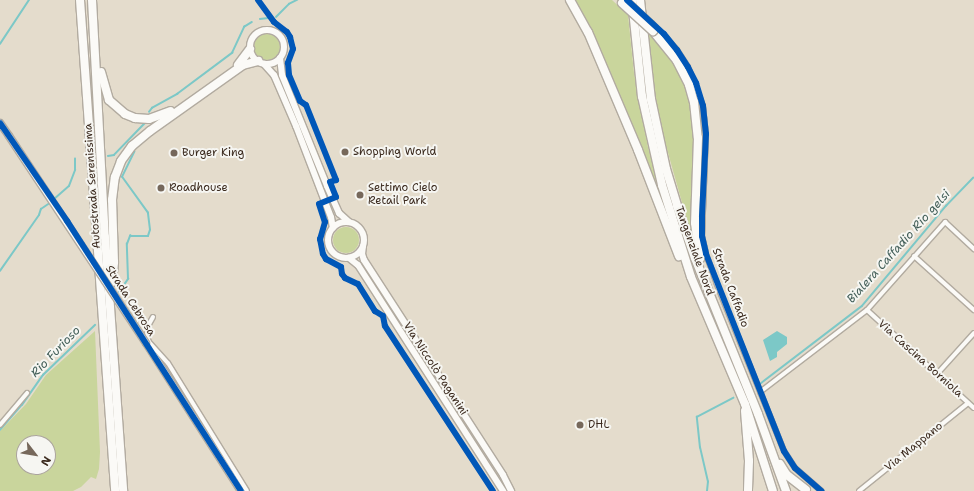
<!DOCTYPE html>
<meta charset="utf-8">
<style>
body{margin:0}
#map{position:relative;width:974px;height:491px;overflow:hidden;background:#e4dccc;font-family:"Shantell Sans",sans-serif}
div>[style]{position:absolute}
.green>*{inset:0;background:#c9d59c}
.round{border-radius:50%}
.water>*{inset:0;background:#7cc8c7}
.stream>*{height:1.5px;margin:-0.75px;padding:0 0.75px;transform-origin:0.75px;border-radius:0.75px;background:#7cc8c7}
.roads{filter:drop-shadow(1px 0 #b2aba0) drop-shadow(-1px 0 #b2aba0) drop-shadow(0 1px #b2aba0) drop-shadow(0 -1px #b2aba0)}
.street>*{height:4px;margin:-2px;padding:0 2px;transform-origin:2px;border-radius:2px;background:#fbfaf7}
.secondary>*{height:6px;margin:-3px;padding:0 3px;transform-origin:3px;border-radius:3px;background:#fbfaf7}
.secondary>.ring{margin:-3px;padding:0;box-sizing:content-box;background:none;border:6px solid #fbfaf7;border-radius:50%}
.highway>*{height:8px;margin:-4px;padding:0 4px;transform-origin:4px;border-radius:4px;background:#fbfaf7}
.bridges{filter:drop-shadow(1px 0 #b2aba0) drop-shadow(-1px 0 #b2aba0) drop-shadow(0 1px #b2aba0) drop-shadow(0 -1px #b2aba0)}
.street-bridge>*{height:4px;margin:-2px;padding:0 2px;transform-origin:2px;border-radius:2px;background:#fbfaf7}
.secondary-bridge>*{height:6px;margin:-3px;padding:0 3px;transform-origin:3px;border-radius:3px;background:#fbfaf7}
.highway-bridge>*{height:8px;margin:-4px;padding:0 4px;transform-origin:4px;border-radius:4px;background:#fbfaf7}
.cycleway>*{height:6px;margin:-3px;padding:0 3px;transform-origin:3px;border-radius:3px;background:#0057b8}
.dots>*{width:11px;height:11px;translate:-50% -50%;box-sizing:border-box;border:2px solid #f6f6f2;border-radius:50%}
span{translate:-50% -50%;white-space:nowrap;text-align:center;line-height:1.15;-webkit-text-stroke:4px #f6f6f2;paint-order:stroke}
.poi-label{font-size:11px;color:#3b2a1e}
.left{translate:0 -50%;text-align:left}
.street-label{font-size:11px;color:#3b2a1e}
.water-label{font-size:12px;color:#425e58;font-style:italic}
.north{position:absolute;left:16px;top:435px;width:40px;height:40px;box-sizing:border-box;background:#f6f6f2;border:1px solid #aba49d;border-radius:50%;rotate:121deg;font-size:11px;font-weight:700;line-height:16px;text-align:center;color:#3b2a1e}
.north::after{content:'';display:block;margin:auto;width:14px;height:18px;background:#76685b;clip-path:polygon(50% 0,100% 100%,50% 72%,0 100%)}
</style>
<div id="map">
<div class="green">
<div style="clip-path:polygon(573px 0,612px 0,628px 15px,634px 73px,648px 147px,657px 180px,655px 181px,596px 44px)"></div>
<div style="clip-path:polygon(648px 33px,657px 41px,676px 66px,688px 92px,695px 120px,692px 231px,690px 231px,663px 135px,654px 88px)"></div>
<div class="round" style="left:254px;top:34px;width:26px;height:26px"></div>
<div class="round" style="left:333px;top:227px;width:26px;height:26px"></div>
<div style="clip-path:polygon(evenodd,95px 331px,100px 452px,99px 469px,96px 479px,91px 477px,81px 487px,73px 491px,0 491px,0 431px,26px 404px,46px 375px,95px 331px,24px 443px,48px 443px,48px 467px,24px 467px,24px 443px)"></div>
</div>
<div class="water">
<div style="clip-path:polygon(777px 331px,787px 337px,787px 344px,777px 352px,777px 357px,770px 361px,763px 340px)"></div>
</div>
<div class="stream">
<div style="left:276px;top:17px;width:18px;rotate:-45deg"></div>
<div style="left:289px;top:4px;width:9px;rotate:-27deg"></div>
<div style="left:260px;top:19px;width:8px;rotate:-7deg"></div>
<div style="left:0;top:44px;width:53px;rotate:-56.6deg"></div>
<div style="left:149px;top:112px;width:5px;rotate:-53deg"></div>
<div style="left:152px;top:108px;width:29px;rotate:-29deg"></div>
<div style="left:177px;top:94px;width:69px;rotate:-36.7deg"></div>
<div style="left:232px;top:53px;width:29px;rotate:-65deg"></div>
<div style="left:244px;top:27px;width:9px;rotate:-32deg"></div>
<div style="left:108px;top:156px;width:6px;rotate:-9deg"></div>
<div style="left:114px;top:155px;width:45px;rotate:-45.9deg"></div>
<div style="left:53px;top:200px;width:21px;rotate:-41deg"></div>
<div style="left:69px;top:186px;width:17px;rotate:-69deg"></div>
<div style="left:75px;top:170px;width:11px;rotate:-90deg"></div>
<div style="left:0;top:271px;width:68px;rotate:-55.1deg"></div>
<div style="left:39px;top:215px;width:6px;rotate:-72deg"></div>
<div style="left:41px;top:209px;width:11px;rotate:-34deg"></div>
<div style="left:119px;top:292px;width:16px;rotate:-55deg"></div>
<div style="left:128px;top:279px;width:35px;rotate:-92deg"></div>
<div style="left:127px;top:244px;width:9px;rotate:-69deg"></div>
<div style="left:130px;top:236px;width:18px"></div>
<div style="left:148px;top:236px;width:6px;rotate:-72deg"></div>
<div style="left:150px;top:230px;width:17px;rotate:-97deg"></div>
<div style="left:148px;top:213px;width:44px;rotate:-125.8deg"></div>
<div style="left:122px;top:177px;width:28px;rotate:-64deg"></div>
<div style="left:760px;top:384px;width:128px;rotate:-37.4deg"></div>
<div style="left:862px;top:306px;width:131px;rotate:-50deg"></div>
<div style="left:946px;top:206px;width:39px;rotate:-46deg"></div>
<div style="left:0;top:430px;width:33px;rotate:-49deg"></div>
<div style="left:22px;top:405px;width:37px;rotate:-55deg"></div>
<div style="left:43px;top:375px;width:72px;rotate:-43.9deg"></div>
<div style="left:707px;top:491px;width:9px;rotate:-84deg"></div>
<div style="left:708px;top:482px;width:35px;rotate:-103deg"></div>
<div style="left:700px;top:448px;width:31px;rotate:-96deg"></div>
<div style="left:697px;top:417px;width:41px;rotate:-27.8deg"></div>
</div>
<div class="roads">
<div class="street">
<div style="left:652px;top:23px;width:37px;rotate:47deg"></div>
<div style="left:677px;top:50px;width:20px;rotate:57deg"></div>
<div style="left:688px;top:67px;width:42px;rotate:69deg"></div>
<div style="left:703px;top:106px;width:28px;rotate:84deg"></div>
<div style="left:706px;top:134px;width:102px;rotate:92.2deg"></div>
<div style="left:702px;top:236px;width:18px;rotate:77deg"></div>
<div style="left:706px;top:254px;width:30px;rotate:70deg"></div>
<div style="left:716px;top:282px;width:182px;rotate:68.1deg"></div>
<div style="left:784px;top:451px;width:20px;rotate:57deg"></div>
<div style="left:795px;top:468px;width:35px;rotate:41deg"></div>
<div style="left:914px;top:256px;width:81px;rotate:42deg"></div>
<div style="left:867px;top:310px;width:145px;rotate:42.5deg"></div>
<div style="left:153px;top:317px;width:10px;rotate:119deg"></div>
<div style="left:148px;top:326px;width:11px;rotate:95deg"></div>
<div style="left:147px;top:337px;width:5px;rotate:68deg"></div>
<div style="left:149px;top:342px;width:28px;rotate:48deg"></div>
<div style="left:168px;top:363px;width:150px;rotate:58.3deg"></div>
<div style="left:937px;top:374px;width:55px;rotate:-47.9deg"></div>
<div style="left:760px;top:392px;width:135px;rotate:-37.5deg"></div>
<div style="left:867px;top:310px;width:118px;rotate:-48.4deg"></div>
<div style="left:945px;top:222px;width:40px;rotate:43deg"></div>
<div style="left:0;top:425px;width:42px;rotate:-49.8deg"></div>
<div style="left:859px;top:491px;width:140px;rotate:-38.9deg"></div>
</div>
<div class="secondary">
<div class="ring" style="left:250px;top:30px;width:28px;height:28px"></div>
<div style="left:280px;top:58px;width:17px;rotate:83deg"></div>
<div style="left:282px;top:75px;width:120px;rotate:67.9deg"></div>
<div style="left:327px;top:186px;width:30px;rotate:66deg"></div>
<div style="left:339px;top:213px;width:13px;rotate:42deg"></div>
<div style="left:264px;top:64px;width:15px;rotate:48deg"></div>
<div style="left:274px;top:75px;width:56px;rotate:66.7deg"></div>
<div style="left:296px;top:126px;width:97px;rotate:69deg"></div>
<div style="left:331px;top:217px;width:11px;rotate:80deg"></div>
<div style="left:0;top:123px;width:16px;rotate:55deg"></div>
<div class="ring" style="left:328px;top:222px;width:30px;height:30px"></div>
<div style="left:363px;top:246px;width:8px;rotate:97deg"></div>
<div style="left:362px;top:254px;width:6px;rotate:72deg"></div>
<div style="left:364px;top:260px;width:256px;rotate:57.1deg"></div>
<div style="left:503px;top:475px;width:18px;rotate:63deg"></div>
<div style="left:349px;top:258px;width:11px;rotate:38deg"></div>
<div style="left:358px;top:265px;width:269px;rotate:57.3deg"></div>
<div style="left:146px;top:343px;width:176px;rotate:57.3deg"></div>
</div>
<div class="highway">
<div style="left:80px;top:0;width:492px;rotate:85.9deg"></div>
<div style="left:92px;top:0;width:237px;rotate:86.9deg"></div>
<div style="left:105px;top:237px;width:255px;rotate:85.9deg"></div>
<div style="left:570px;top:0;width:37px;rotate:61deg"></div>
<div style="left:588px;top:32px;width:128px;rotate:67deg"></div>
<div style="left:638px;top:150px;width:114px;rotate:68.9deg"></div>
<div style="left:632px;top:0;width:97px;rotate:84.1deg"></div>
<div style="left:642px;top:96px;width:91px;rotate:77.3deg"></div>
<div style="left:662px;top:185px;width:96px;rotate:72.5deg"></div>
<div style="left:691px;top:277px;width:138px;rotate:67deg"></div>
<div style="left:745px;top:404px;width:91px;rotate:72.2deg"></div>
<div style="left:640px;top:0;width:100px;rotate:83.7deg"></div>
<div style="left:651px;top:99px;width:72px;rotate:77.9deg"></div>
<div style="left:666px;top:169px;width:39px;rotate:73deg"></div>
<div style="left:677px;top:206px;width:55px;rotate:70.9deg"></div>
<div style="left:695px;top:258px;width:168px;rotate:68deg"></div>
<div style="left:758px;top:414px;width:82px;rotate:70deg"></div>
<div style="left:653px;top:31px;width:38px;rotate:51deg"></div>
<div style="left:677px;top:61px;width:27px;rotate:63deg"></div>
<div style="left:689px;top:85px;width:18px;rotate:74deg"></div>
<div style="left:694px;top:102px;width:36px;rotate:84deg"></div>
<div style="left:698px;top:138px;width:85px;rotate:92deg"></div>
<div style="left:695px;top:223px;width:36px;rotate:82deg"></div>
<div style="left:238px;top:65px;width:20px;rotate:-53deg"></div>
<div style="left:101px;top:72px;width:29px;rotate:74deg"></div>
<div style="left:109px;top:100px;width:21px;rotate:41deg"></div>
<div style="left:125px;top:114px;width:11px;rotate:22deg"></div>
<div style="left:135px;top:118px;width:14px;rotate:4deg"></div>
<div style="left:149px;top:119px;width:23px;rotate:-20deg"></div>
<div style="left:112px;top:282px;width:20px;rotate:-84deg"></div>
<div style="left:114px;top:262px;width:62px;rotate:-91.8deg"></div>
<div style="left:112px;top:200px;width:23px;rotate:-83deg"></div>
<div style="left:115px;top:177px;width:17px;rotate:-69deg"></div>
<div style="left:121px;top:161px;width:19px;rotate:-54deg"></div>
<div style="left:132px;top:146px;width:23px;rotate:-40deg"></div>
<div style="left:150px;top:131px;width:114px;rotate:-35.4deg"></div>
<div style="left:243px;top:65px;width:16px;rotate:-15deg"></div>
<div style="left:745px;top:411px;width:50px;rotate:85.4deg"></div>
<div style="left:749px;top:461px;width:30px;rotate:92deg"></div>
<div style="left:780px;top:464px;width:13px;rotate:58deg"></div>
<div style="left:787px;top:475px;width:24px;rotate:38deg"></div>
</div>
</div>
<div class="bridges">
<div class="street-bridge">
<div style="left:627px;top:0;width:34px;rotate:43deg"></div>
</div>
<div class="secondary-bridge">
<div style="left:9px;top:136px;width:248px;rotate:56.5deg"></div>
</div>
<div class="highway-bridge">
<div style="left:622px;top:3px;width:42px;rotate:42.1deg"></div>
</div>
</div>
<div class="cycleway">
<div style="left:258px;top:0;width:27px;rotate:54deg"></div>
<div style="left:274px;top:22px;width:16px;rotate:38deg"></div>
<div style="left:287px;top:32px;width:6px;rotate:59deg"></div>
<div style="left:290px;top:37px;width:12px;rotate:76deg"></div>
<div style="left:293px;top:49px;width:15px;rotate:110deg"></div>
<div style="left:288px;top:63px;width:12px;rotate:85deg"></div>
<div style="left:289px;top:75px;width:28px;rotate:67deg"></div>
<div style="left:300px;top:101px;width:7px;rotate:34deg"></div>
<div style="left:306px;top:105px;width:81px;rotate:68.2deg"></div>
<div style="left:336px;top:180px;width:6px;rotate:162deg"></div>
<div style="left:330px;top:182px;width:16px;rotate:68deg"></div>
<div style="left:336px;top:197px;width:18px;rotate:158deg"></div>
<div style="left:319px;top:204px;width:19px;rotate:72deg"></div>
<div style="left:325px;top:222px;width:18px;rotate:106deg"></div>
<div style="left:320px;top:239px;width:15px;rotate:79deg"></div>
<div style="left:323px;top:254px;width:6px;rotate:59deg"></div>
<div style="left:326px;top:259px;width:17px;rotate:28deg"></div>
<div style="left:341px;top:267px;width:7px;rotate:82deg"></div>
<div style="left:342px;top:274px;width:5px;rotate:53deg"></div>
<div style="left:345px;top:278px;width:14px;rotate:25deg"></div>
<div style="left:358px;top:284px;width:32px;rotate:58deg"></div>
<div style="left:375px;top:311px;width:9px;rotate:32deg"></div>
<div style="left:383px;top:316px;width:10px;rotate:79deg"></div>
<div style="left:385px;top:326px;width:197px;rotate:56.8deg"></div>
<div style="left:627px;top:0;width:50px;rotate:42.6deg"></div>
<div style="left:664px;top:34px;width:21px;rotate:51deg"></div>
<div style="left:677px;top:50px;width:20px;rotate:57deg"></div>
<div style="left:688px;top:67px;width:18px;rotate:63deg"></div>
<div style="left:696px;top:83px;width:24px;rotate:73deg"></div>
<div style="left:703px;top:106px;width:28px;rotate:84deg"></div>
<div style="left:706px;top:134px;width:83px;rotate:92.8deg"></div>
<div style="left:702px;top:217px;width:19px;rotate:90deg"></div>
<div style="left:702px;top:236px;width:18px;rotate:77deg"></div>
<div style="left:706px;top:254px;width:212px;rotate:68.4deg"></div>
<div style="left:784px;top:451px;width:20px;rotate:57deg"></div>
<div style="left:795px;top:468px;width:35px;rotate:41deg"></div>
<div style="left:0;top:123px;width:119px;rotate:55.6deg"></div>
<div style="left:67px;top:221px;width:321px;rotate:57.2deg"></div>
</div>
<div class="dots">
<div style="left:345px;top:152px;background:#76685b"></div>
<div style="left:174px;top:153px;background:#76685b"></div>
<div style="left:161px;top:188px;background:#76685b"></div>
<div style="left:360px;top:195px;background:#76685b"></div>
<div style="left:580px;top:425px;background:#76685b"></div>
</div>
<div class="poi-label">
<span class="left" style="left:353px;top:152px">Shopping World</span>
<span class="left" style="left:182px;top:153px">Burger King</span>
<span class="left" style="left:169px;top:188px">Roadhouse</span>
<span class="left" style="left:368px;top:195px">Settimo Cielo<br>Retail Park</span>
<span class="left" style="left:588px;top:425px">DHL</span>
</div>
<div class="street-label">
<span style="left:93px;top:186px;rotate:-94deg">Autostrada Serenissima</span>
<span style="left:694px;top:251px;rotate:70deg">Tangenziale Nord</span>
<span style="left:730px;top:288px;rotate:69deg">Strada Caffadio</span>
<span style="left:130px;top:301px;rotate:57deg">Strada Cebrosa</span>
<span style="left:920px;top:359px;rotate:42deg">Via Cascina Borniola</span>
<span style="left:435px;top:369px;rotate:57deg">Via Niccolò Paganini</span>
<span style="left:914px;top:447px;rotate:-39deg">Via Mappano</span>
</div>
<div class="water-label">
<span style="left:899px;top:247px;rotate:-48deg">Bialera Caffadio Rio gelsi</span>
<span style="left:56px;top:352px;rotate:-46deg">Rio Furioso</span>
</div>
<div class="north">N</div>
</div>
